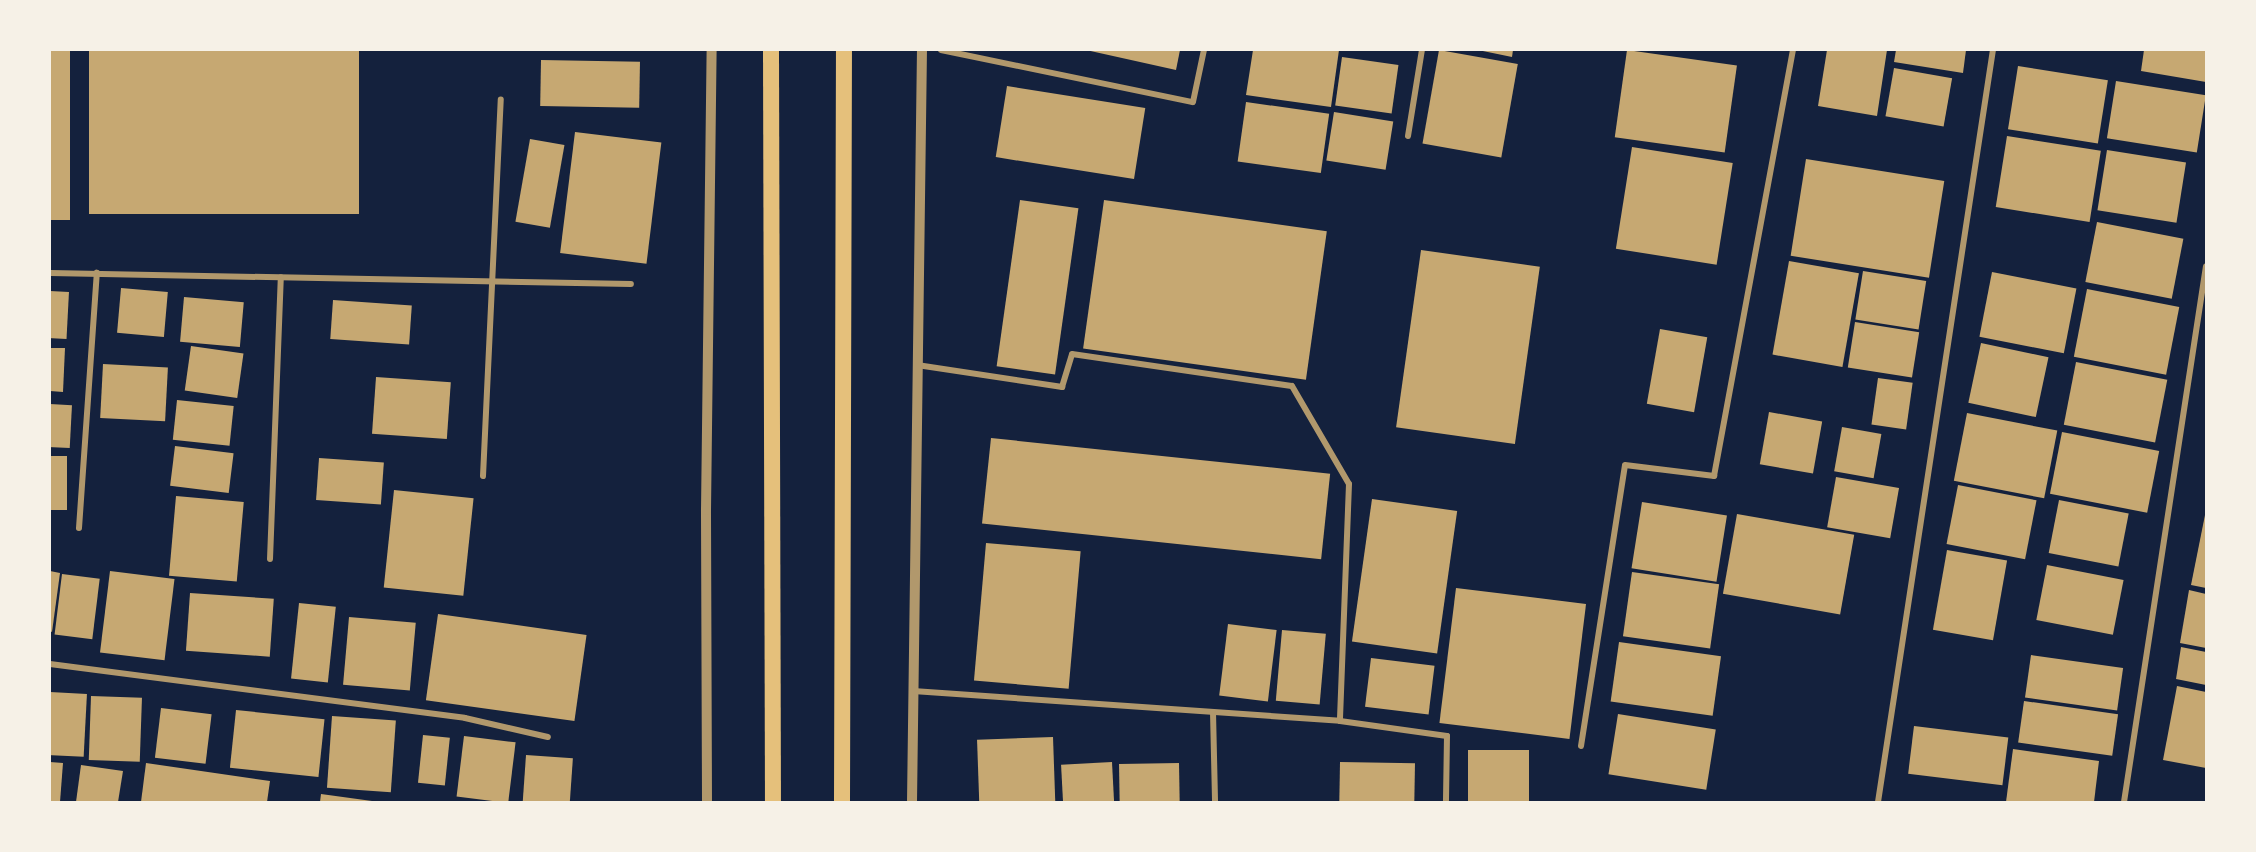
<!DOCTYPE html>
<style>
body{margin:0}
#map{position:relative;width:2256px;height:852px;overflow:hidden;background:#14213d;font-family:Karla,sans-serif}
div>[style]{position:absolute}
.building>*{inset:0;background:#c6a872;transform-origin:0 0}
.minor>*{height:6px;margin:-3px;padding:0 3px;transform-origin:3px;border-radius:3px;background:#b1986c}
.tertiary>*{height:10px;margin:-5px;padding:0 5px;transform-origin:5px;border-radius:5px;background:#b1986c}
.trunk>*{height:16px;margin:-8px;padding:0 8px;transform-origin:8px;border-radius:8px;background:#e5c07b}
span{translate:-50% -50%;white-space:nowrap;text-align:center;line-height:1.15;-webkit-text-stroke:4.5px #f6f1e7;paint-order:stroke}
.frame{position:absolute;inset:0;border:51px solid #f6f1e7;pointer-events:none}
</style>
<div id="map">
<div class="building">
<div style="left:50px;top:50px;width:20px;height:170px"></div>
<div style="left:89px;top:50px;width:270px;height:164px"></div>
<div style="clip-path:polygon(1086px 50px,1180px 50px,1176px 70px)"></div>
<div style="clip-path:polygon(1253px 50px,1339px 50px,1331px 107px,1246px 95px)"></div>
<div style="left:1439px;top:50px;width:80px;height:95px;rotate:10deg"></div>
<div style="clip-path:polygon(1478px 50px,1513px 50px,1512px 57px)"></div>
<div style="left:1627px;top:50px;width:111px;height:88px;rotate:8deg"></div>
<div style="clip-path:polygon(1827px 50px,1887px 50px,1877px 116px,1818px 106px)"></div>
<div style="clip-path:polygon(1896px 50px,1966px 50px,1963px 73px,1894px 62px)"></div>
<div style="clip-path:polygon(2144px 50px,2206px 50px,2206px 82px,2141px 71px)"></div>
<div style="left:1342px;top:57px;width:57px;height:49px;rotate:8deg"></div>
<div style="left:541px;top:60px;width:99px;height:46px;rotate:1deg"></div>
<div style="left:2018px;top:66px;width:91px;height:64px;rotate:9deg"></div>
<div style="left:1894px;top:68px;width:59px;height:49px;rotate:10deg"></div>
<div style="left:2116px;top:81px;width:91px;height:58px;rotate:9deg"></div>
<div style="left:1007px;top:86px;width:140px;height:72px;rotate:9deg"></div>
<div style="left:1246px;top:102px;width:84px;height:60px;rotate:8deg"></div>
<div style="left:1334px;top:112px;width:60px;height:49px;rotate:9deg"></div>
<div style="left:575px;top:132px;width:87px;height:122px;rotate:7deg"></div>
<div style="left:2007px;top:136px;width:95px;height:72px;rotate:9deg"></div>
<div style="left:530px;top:139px;width:35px;height:84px;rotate:10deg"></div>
<div style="left:1632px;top:147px;width:102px;height:103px;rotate:9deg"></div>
<div style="left:2107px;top:150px;width:80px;height:61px;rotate:9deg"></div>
<div style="left:1806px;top:159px;width:140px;height:98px;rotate:9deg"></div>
<div style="left:1020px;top:200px;width:59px;height:168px;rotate:8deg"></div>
<div style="left:1104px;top:200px;width:225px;height:150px;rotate:8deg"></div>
<div style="left:2097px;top:222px;width:88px;height:61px;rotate:11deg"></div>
<div style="left:1421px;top:250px;width:120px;height:179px;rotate:8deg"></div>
<div style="left:1789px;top:261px;width:71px;height:95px;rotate:10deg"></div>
<div style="left:1863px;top:271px;width:64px;height:49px;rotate:9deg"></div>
<div style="left:1992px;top:272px;width:86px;height:66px;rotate:11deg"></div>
<div style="left:121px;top:288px;width:47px;height:45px;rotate:5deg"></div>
<div style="left:2087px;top:289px;width:94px;height:69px;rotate:11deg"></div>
<div style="left:50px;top:291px;width:19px;height:47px;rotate:3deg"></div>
<div style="left:184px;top:297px;width:60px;height:45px;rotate:5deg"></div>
<div style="left:333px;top:300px;width:79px;height:39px;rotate:4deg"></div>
<div style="left:1855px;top:322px;width:65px;height:46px;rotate:9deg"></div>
<div style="left:1660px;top:329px;width:48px;height:76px;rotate:10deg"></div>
<div style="left:1981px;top:343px;width:69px;height:61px;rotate:12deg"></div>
<div style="left:191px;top:346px;width:53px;height:45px;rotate:8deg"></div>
<div style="clip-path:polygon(50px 348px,65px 348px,63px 392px,50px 391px)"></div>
<div style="left:2076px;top:362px;width:93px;height:64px;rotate:11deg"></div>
<div style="left:103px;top:364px;width:65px;height:54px;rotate:3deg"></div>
<div style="left:376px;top:377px;width:75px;height:57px;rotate:4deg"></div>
<div style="left:1878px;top:378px;width:35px;height:47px;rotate:8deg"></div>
<div style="left:177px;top:400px;width:57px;height:40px;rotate:6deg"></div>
<div style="left:50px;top:404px;width:22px;height:43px;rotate:3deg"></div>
<div style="left:1769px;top:412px;width:54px;height:53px;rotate:10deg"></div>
<div style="left:1967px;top:413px;width:92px;height:69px;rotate:11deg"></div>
<div style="left:1842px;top:427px;width:40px;height:45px;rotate:10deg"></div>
<div style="left:2062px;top:432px;width:99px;height:63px;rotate:11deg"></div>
<div style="left:991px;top:438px;width:341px;height:86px;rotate:6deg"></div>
<div style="left:175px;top:446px;width:59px;height:40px;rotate:7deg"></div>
<div style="left:50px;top:456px;width:17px;height:54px"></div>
<div style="left:319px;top:458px;width:65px;height:42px;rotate:4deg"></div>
<div style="left:1836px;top:477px;width:64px;height:51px;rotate:10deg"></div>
<div style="left:1958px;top:485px;width:80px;height:60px;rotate:11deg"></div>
<div style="left:394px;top:490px;width:80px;height:98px;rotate:6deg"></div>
<div style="left:176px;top:496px;width:68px;height:80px;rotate:5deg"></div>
<div style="left:1372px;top:499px;width:86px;height:144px;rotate:8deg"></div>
<div style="left:2059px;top:500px;width:71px;height:54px;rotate:11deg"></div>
<div style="left:1642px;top:502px;width:86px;height:67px;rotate:9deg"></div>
<div style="clip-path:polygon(2206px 510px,2206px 588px,2191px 585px)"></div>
<div style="left:1737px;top:514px;width:119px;height:81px;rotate:10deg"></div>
<div style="left:986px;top:543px;width:95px;height:138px;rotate:5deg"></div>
<div style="left:1947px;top:550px;width:61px;height:81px;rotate:10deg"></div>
<div style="left:2047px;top:565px;width:78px;height:56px;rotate:11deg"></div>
<div style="clip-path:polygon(50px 571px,60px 573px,52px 632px,50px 631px)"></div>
<div style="left:110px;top:571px;width:65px;height:82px;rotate:7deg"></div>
<div style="left:1632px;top:572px;width:88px;height:65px;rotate:8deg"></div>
<div style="left:62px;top:574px;width:38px;height:61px;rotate:7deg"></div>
<div style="left:1456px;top:588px;width:131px;height:136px;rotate:7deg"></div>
<div style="clip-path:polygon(2189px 590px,2206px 594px,2206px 648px,2180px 643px)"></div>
<div style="left:190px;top:593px;width:84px;height:58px;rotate:4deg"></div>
<div style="left:299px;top:603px;width:37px;height:76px;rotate:6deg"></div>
<div style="left:438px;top:614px;width:150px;height:87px;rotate:8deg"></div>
<div style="left:349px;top:617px;width:67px;height:68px;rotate:5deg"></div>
<div style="left:1228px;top:624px;width:49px;height:72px;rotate:7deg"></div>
<div style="left:1282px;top:630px;width:44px;height:71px;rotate:5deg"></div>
<div style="left:1619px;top:642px;width:103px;height:60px;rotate:8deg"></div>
<div style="clip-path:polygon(2181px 647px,2206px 652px,2206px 685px,2176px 679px)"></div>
<div style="left:2031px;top:655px;width:93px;height:43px;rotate:8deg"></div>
<div style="left:1371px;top:658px;width:64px;height:49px;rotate:7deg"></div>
<div style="clip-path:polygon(2177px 686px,2206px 692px,2206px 768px,2163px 760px)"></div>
<div style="left:50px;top:692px;width:37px;height:63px;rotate:3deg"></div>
<div style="left:91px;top:696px;width:51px;height:64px;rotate:2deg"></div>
<div style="left:2024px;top:701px;width:95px;height:42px;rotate:8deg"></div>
<div style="left:161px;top:708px;width:51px;height:50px;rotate:7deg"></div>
<div style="left:236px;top:710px;width:89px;height:58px;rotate:6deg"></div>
<div style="left:1618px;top:714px;width:99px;height:61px;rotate:9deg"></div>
<div style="left:332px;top:716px;width:64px;height:72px;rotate:4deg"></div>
<div style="left:1914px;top:726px;width:95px;height:48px;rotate:7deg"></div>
<div style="left:423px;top:735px;width:27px;height:48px;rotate:6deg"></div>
<div style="left:464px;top:736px;width:52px;height:61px;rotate:7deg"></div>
<div style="left:1053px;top:737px;width:64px;height:76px;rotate:88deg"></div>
<div style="clip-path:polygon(2013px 749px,2099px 761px,2094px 802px,2006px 802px)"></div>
<div style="left:1468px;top:750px;width:61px;height:52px"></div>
<div style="left:526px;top:755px;width:47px;height:47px;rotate:4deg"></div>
<div style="clip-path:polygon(50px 762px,63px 763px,60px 802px,50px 802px)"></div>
<div style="left:1112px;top:762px;width:40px;height:51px;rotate:87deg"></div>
<div style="left:1340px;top:762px;width:75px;height:40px;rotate:1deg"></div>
<div style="clip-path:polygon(146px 763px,270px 781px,267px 802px,141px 802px)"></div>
<div style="left:1179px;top:763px;width:39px;height:60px;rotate:89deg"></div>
<div style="clip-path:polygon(81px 765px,123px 771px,118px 802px,76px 802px)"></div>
<div style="clip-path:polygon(321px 794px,372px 801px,372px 802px,320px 802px)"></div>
</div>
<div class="minor">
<div style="left:941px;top:50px;width:257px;rotate:11.7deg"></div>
<div style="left:1193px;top:102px;width:53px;rotate:-78.1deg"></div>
<div style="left:1408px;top:136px;width:87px;rotate:-80.8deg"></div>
<div style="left:50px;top:273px;width:581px;rotate:1.08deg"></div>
<div style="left:917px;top:365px;width:147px;rotate:8.6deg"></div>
<div style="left:1062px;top:387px;width:34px;rotate:-73deg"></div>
<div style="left:1072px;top:354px;width:222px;rotate:8.3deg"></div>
<div style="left:1292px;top:386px;width:113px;rotate:59.8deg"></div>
<div style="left:1349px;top:484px;width:237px;rotate:92.2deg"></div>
<div style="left:483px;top:476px;width:377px;rotate:-87.3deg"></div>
<div style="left:79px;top:528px;width:256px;rotate:-86deg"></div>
<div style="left:270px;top:559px;width:282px;rotate:-87.8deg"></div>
<div style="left:50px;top:664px;width:418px;rotate:7.4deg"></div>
<div style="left:465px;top:718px;width:85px;rotate:12.9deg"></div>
<div style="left:913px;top:691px;width:428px;rotate:4deg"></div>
<div style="left:1340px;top:721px;width:108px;rotate:8deg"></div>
<div style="left:1447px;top:736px;width:66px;rotate:90.9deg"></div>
<div style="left:1213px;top:712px;width:90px;rotate:88.7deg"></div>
<div style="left:1581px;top:746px;width:284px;rotate:-81.1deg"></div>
<div style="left:1625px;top:465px;width:90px;rotate:7deg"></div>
<div style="left:1714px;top:476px;width:433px;rotate:-79.5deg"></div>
<div style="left:1878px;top:802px;width:761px;rotate:-81.31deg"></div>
<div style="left:2124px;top:802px;width:542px;rotate:-81.3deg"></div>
</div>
<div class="tertiary">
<div style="left:707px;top:802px;width:292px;rotate:-90.2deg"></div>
<div style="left:706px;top:510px;width:460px;rotate:-89.3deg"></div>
<div style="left:912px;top:802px;width:752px;rotate:-89.24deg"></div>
</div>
<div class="trunk">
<div style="left:771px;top:50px;width:752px;rotate:89.85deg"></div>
<div style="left:842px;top:802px;width:752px;rotate:-89.85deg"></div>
</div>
<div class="frame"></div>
</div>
